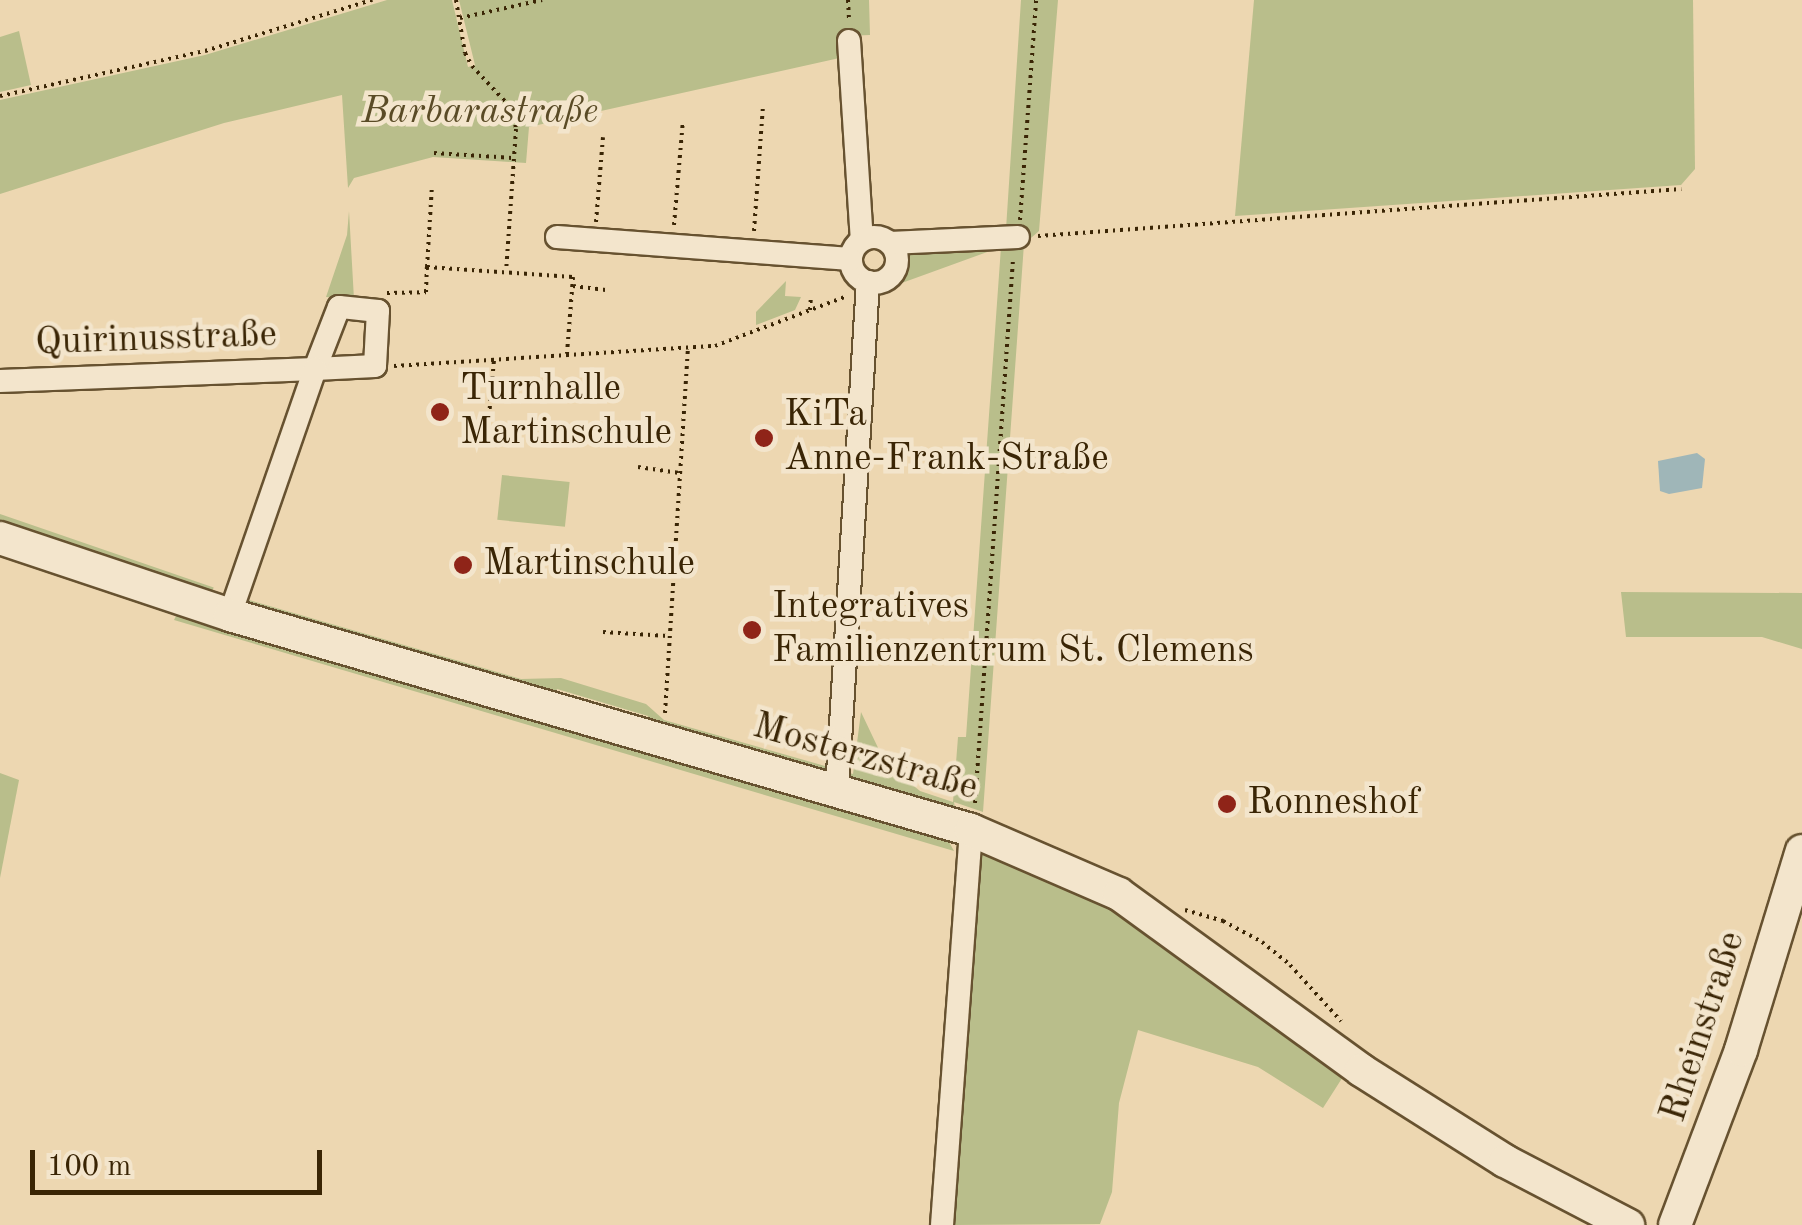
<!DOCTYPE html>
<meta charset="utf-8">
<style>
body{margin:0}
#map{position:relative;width:1802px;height:1225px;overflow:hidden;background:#edd7b1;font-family:"Old Standard TT",serif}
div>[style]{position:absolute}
.green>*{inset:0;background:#b9be8b;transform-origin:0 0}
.water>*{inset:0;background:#9fb6b8}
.path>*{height:4px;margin-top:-2px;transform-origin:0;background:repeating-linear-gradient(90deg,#3a2505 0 2.5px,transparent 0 7.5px)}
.roads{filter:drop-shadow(2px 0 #675230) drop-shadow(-2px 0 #675230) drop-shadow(0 2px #675230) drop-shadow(0 -2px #675230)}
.street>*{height:22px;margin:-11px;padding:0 11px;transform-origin:11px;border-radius:11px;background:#f3e5cc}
.street>.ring{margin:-11px;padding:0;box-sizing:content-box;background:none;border:22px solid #f3e5cc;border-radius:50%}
.secondary>*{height:32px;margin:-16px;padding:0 16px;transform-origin:16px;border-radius:16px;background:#f3e5cc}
.dots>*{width:28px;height:28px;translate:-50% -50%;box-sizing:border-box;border:5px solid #f3e5cc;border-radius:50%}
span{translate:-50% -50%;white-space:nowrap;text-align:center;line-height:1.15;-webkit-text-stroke:9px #f3e5cc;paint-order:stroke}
.park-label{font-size:38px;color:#5a4b26;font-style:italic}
.street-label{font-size:38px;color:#3a2505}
.poi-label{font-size:38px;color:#3a2505}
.left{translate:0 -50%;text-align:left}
.scale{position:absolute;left:30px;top:1150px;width:292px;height:45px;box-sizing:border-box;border:5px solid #3a2505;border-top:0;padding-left:12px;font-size:30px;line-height:35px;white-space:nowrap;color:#3a2505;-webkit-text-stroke:8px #f3e5cc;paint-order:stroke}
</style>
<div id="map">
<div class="green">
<div style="clip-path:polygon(387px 0,452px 0,468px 67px,475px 65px,459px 0,869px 0,870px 35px,844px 36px,844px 57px,529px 127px,526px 163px,433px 157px,354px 178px,348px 188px,342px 95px,224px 123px,0 194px,0 100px,205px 55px)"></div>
<div style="clip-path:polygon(1021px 0,1058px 0,1039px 231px,1024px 244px,983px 812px,954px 802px,956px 814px,646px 729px,648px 716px,557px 689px,552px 702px,254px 612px,249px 600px,521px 679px,561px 678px,646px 704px,664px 720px,853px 774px,861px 712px,881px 754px,903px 777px,920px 791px,953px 802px,958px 737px,966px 737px,1001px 247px,888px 288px,902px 266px,907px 246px,1006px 229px)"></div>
<div style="clip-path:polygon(1254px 0,1693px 0,1695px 169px,1681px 185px,1235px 216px)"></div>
<div style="clip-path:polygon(19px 31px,31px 85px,0 92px,0 37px)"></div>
<div style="clip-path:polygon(349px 211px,354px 299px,326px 297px,347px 235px)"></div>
<div style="clip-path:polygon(786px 281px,785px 296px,801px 297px,795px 310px,756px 325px,756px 312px)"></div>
<div style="left:502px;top:475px;width:68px;height:45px;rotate:6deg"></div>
<div style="left:0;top:514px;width:226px;height:13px;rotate:19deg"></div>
<div style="clip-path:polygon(1621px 592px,1802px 593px,1802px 649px,1762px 637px,1626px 637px)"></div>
<div style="clip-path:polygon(178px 612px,944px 833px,954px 851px,174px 620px)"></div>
<div style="clip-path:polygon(0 773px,19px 780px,0 878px)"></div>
<div style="clip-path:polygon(981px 845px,1088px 890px,1346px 1072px,1323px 1108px,1258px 1067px,1138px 1030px,1119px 1103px,1112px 1192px,1100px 1224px,953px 1225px)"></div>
</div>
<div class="water">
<div style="clip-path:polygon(1697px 453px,1705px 459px,1702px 488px,1669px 494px,1660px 491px,1658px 461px)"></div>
</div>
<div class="path">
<div style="left:456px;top:0;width:54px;rotate:80.4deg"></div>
<div style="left:465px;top:53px;width:15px;rotate:62deg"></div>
<div style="left:472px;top:66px;width:60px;rotate:47deg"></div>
<div style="left:513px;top:110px;width:19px;rotate:81deg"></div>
<div style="left:516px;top:129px;width:142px;rotate:94deg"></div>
<div style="left:848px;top:0;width:21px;rotate:87deg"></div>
<div style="left:460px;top:18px;width:84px;rotate:-12.4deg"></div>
<div style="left:0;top:96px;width:210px;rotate:-12.4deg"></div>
<div style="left:205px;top:51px;width:175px;rotate:-17deg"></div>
<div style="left:434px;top:153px;width:79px;rotate:3.6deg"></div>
<div style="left:1020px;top:220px;width:221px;rotate:-85.8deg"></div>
<div style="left:596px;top:222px;width:85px;rotate:-85.3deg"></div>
<div style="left:674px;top:225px;width:104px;rotate:-85.1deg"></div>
<div style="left:754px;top:231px;width:125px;rotate:-85.9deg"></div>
<div style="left:1038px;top:236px;width:645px;rotate:-4.18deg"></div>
<div style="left:427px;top:267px;width:81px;rotate:-86.5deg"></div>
<div style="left:573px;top:286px;width:35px;rotate:7deg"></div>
<div style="left:387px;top:293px;width:39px;rotate:-1deg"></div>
<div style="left:426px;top:292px;width:25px;rotate:-88deg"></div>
<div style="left:427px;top:267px;width:146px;rotate:3.9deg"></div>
<div style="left:573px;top:277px;width:77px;rotate:94.5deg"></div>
<div style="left:810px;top:310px;width:14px;rotate:-86deg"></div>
<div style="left:394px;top:366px;width:322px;rotate:-3.6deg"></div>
<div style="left:715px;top:346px;width:139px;rotate:-20.7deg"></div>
<div style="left:489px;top:416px;width:56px;rotate:-84.9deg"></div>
<div style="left:638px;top:467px;width:42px;rotate:8.1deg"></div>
<div style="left:603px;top:632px;width:65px;rotate:3.5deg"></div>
<div style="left:665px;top:713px;width:365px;rotate:-86.4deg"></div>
<div style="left:975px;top:803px;width:545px;rotate:-86deg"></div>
<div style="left:1185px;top:910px;width:40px;rotate:16deg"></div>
<div style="left:1223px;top:921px;width:44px;rotate:28.3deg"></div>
<div style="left:1262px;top:942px;width:36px;rotate:39deg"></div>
<div style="left:1290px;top:965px;width:76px;rotate:47.7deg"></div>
</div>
<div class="roads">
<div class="street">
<div style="left:849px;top:41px;width:199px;rotate:86.3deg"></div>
<div class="ring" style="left:851px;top:237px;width:24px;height:24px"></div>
<div style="left:557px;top:237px;width:294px;rotate:4.3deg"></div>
<div style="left:890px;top:243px;width:128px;rotate:-2.7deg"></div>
<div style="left:0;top:381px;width:315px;rotate:-2.2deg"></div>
<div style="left:315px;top:369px;width:60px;rotate:-2.9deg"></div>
<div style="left:375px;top:366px;width:55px;rotate:-86.9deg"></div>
<div style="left:378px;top:311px;width:39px;rotate:-174deg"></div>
<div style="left:339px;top:307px;width:66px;rotate:111.2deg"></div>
<div style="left:315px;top:369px;width:260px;rotate:109.1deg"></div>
<div style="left:837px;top:790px;width:509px;rotate:-86.51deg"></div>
<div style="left:942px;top:1225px;width:396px;rotate:-85.8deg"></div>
</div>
<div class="secondary">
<div style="left:0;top:538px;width:243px;rotate:18.5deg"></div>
<div style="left:230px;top:615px;width:772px;rotate:16.18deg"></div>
<div style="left:971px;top:830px;width:161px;rotate:23.4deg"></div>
<div style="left:1119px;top:894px;width:299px;rotate:36deg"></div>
<div style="left:1361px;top:1070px;width:170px;rotate:32.3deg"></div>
<div style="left:1505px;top:1161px;width:139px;rotate:27.5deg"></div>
<div style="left:1675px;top:1225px;width:187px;rotate:-69.3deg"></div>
<div style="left:1741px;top:1050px;width:208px;rotate:-73deg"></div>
</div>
</div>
<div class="dots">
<div style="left:440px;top:412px;background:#8f2418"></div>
<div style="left:764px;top:438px;background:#8f2418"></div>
<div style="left:463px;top:565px;background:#8f2418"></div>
<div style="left:752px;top:630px;background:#8f2418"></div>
<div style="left:1227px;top:804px;background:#8f2418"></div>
</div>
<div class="park-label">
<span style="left:480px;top:113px">Barbarastraße</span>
</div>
<div class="street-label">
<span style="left:156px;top:340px;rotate:-2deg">Quirinusstraße</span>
<span style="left:865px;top:758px;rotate:16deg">Mosterzstraße</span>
<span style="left:1704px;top:1027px;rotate:-72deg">Rheinstraße</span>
</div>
<div class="poi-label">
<span class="left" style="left:460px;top:412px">Turnhalle<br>Martinschule</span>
<span class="left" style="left:784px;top:438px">KiTa<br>Anne-Frank-Straße</span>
<span class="left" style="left:483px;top:565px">Martinschule</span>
<span class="left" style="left:772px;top:630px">Integratives<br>Familienzentrum St. Clemens</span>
<span class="left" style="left:1247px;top:804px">Ronneshof</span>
</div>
<div class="scale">100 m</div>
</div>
